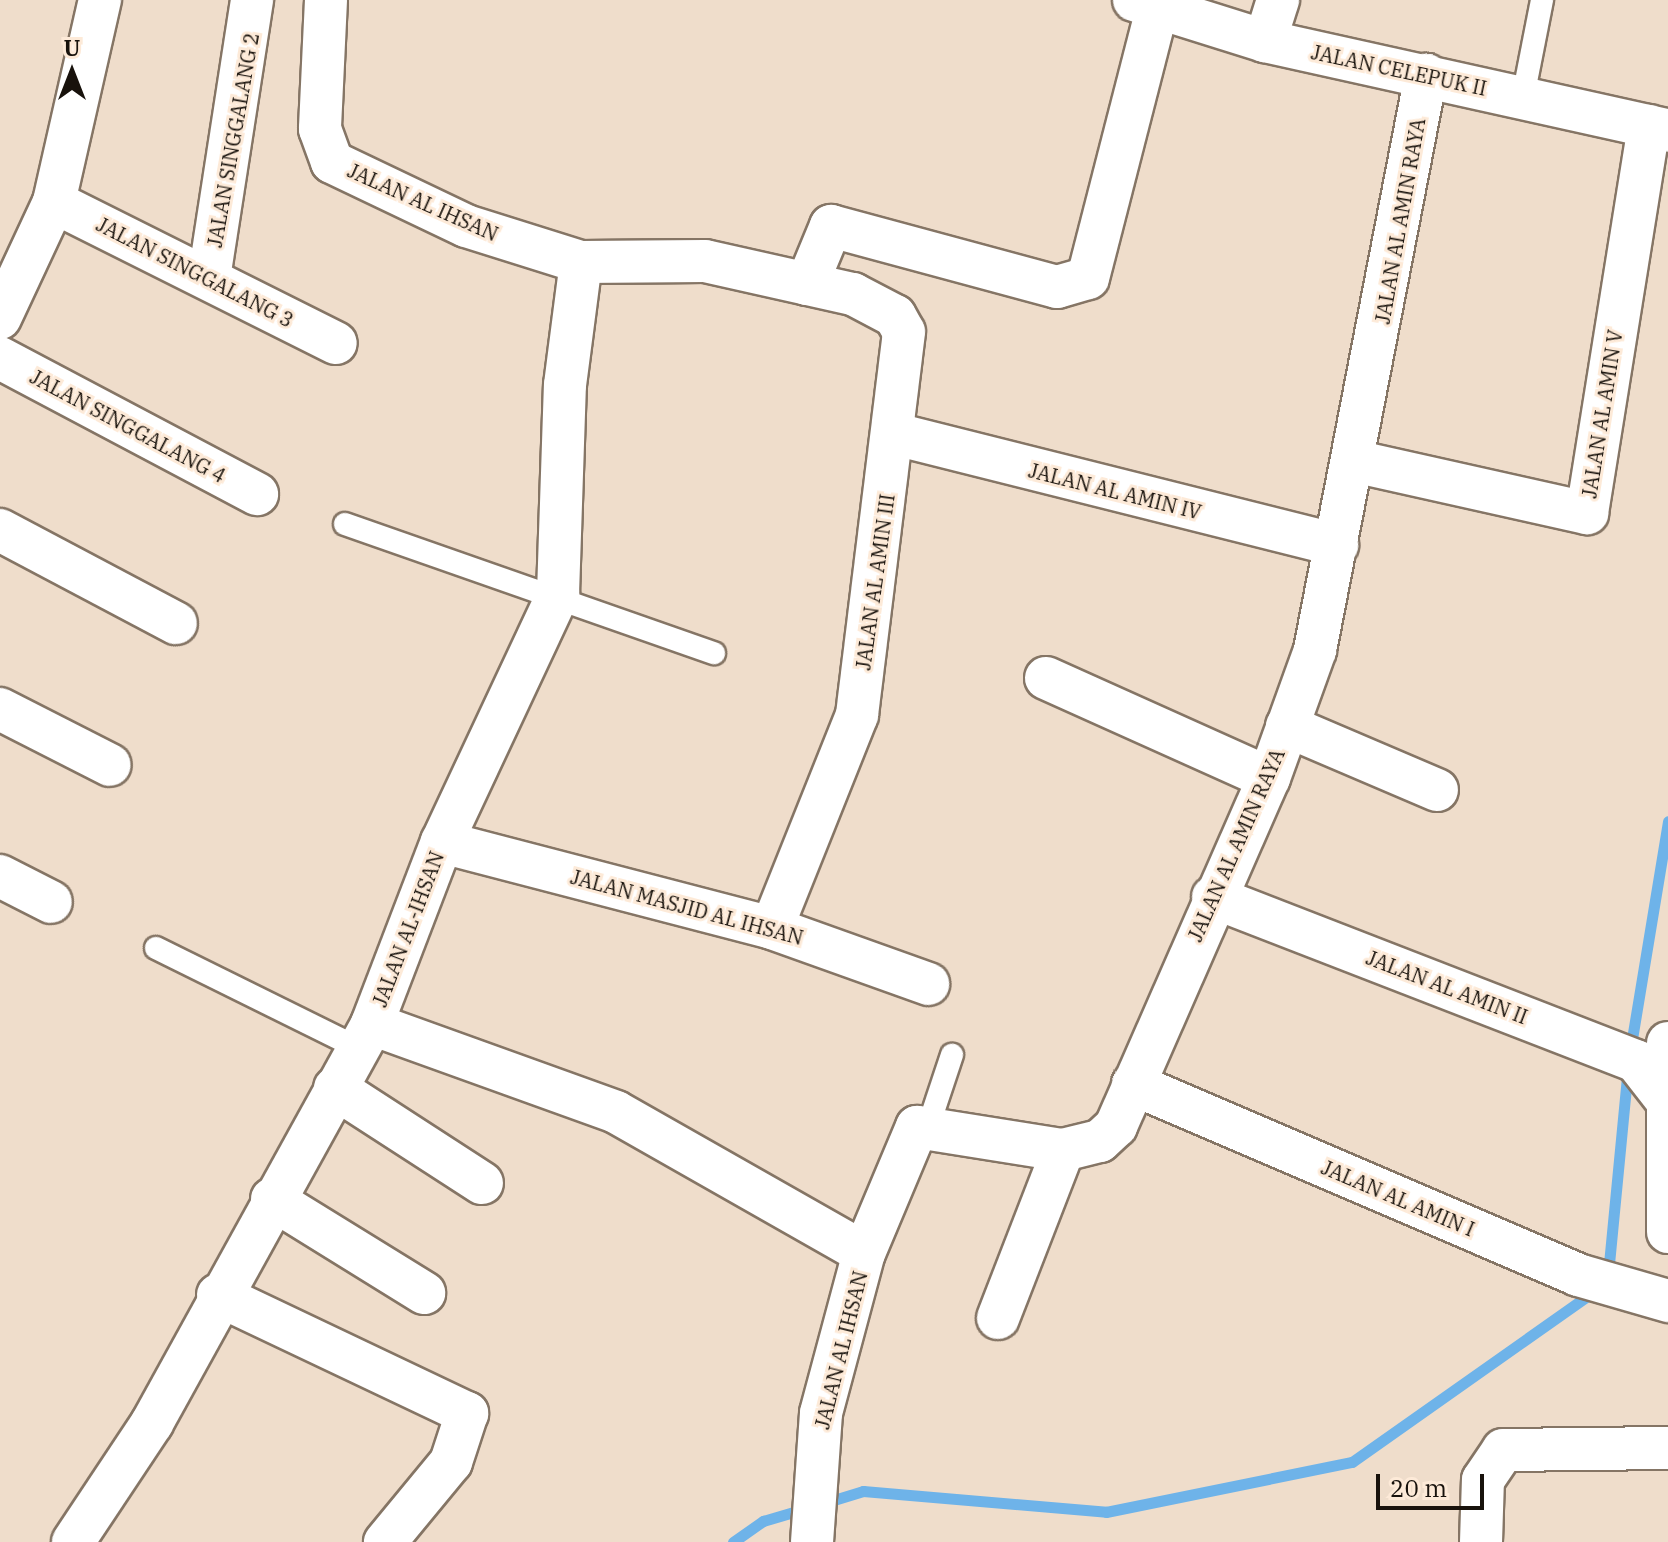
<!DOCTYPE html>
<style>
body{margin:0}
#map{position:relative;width:1668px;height:1542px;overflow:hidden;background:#efddcb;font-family:"IBM Plex Serif",serif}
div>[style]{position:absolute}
.stream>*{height:11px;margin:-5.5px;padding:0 5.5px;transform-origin:5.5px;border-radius:5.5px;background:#6eb3e9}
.roads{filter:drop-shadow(2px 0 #857565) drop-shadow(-2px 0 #857565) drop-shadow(0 2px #857565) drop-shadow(0 -2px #857565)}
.service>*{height:22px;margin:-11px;padding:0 11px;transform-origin:11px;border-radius:11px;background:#fff}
.minor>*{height:42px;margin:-21px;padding:0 21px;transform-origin:21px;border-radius:21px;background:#fff}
span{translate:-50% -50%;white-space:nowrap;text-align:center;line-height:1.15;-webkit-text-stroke:6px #fdead8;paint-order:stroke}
.street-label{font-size:20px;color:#18120c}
.north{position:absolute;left:32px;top:32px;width:80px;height:80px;-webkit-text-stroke:6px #fdead8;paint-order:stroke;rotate:0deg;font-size:22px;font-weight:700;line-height:32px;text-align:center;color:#18120c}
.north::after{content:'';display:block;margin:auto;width:28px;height:36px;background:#18120c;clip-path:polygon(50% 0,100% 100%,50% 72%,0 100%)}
.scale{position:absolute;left:1376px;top:1474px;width:108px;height:36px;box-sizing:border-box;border:4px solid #18120c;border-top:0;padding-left:10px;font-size:24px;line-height:28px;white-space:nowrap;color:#18120c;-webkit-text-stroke:6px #fdead8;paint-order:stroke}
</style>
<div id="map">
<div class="stream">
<div style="left:1630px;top:1051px;width:233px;rotate:-80.6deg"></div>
<div style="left:1608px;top:1274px;width:207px;rotate:-84.5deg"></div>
<div style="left:824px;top:1503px;width:41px;rotate:-17.1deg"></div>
<div style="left:863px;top:1491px;width:244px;rotate:4.9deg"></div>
<div style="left:1106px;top:1512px;width:251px;rotate:-11.5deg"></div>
<div style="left:1352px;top:1462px;width:295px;rotate:-35.2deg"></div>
<div style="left:733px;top:1542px;width:37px;rotate:-35deg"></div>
<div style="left:763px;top:1521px;width:46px;rotate:-16.5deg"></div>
</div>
<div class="roads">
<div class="service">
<div style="left:1523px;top:97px;width:99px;rotate:-78.9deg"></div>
<div style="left:345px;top:524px;width:391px;rotate:19.3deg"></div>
<div style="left:156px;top:948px;width:225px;rotate:26.3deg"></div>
<div style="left:929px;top:1124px;width:73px;rotate:-71.6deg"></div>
</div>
<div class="minor">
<div style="left:326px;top:0;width:129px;rotate:92.7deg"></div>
<div style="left:320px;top:129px;width:35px;rotate:70deg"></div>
<div style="left:332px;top:162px;width:148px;rotate:25.5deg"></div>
<div style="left:466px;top:226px;width:121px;rotate:17.4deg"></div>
<div style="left:581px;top:262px;width:124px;rotate:-0.5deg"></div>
<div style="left:705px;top:261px;width:152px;rotate:12.6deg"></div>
<div style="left:853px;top:294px;width:47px;rotate:27.6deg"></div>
<div style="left:895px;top:316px;width:18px;rotate:61deg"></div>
<div style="left:904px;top:332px;width:386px;rotate:97deg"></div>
<div style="left:857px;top:715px;width:229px;rotate:111.8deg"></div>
<div style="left:1134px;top:0;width:137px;rotate:17.4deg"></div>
<div style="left:1265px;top:41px;width:413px;rotate:12.5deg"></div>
<div style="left:1265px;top:41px;width:43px;rotate:-72.4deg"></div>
<div style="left:54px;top:202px;width:315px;rotate:26.6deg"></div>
<div style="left:209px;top:278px;width:281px;rotate:-81.2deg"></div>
<div style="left:807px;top:284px;width:63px;rotate:-67.5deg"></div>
<div style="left:831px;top:226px;width:234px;rotate:15.1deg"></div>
<div style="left:1057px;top:287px;width:32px;rotate:-16deg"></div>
<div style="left:1088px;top:278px;width:278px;rotate:-75.6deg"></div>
<div style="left:0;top:318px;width:128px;rotate:-65deg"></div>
<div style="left:54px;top:202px;width:207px;rotate:-77.2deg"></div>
<div style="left:0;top:358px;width:291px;rotate:27.9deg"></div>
<div style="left:895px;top:434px;width:456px;rotate:14.1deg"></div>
<div style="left:1354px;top:461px;width:239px;rotate:12.6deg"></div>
<div style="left:1587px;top:513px;width:392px;rotate:-80.9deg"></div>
<div style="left:0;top:530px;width:199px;rotate:27.9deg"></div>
<div style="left:1046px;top:678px;width:244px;rotate:24.2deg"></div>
<div style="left:0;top:709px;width:123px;rotate:27deg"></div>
<div style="left:1287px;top:726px;width:163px;rotate:23.1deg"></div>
<div style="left:442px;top:842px;width:341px;rotate:14.6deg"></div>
<div style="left:772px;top:928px;width:166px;rotate:19.7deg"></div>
<div style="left:0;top:876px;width:57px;rotate:27deg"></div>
<div style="left:1213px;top:897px;width:454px;rotate:21.2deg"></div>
<div style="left:1636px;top:1061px;width:52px;rotate:52deg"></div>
<div style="left:372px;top:1024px;width:259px;rotate:19.8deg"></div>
<div style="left:616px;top:1112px;width:285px;rotate:29.6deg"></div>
<div style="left:1668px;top:1043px;width:189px;rotate:90deg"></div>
<div style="left:1133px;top:1084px;width:484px;rotate:23.2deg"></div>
<div style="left:1578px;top:1275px;width:94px;rotate:16.1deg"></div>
<div style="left:335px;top:1088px;width:175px;rotate:32.9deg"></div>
<div style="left:272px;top:1199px;width:179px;rotate:31.7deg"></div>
<div style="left:864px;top:1253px;width:137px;rotate:-67.2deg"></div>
<div style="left:917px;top:1127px;width:148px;rotate:9deg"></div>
<div style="left:1063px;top:1150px;width:38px;rotate:-14deg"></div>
<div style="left:1100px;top:1141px;width:22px;rotate:-43deg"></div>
<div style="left:1116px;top:1126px;width:380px;rotate:-66.3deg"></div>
<div style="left:1269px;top:778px;width:136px;rotate:-70.2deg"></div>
<div style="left:1315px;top:650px;width:586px;rotate:-79.07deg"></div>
<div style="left:218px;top:1295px;width:276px;rotate:25.4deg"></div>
<div style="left:467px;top:1413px;width:52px;rotate:108.1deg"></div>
<div style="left:451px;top:1462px;width:104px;rotate:129.5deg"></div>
<div style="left:998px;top:1318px;width:180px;rotate:-68.8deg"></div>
<div style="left:73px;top:1542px;width:143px;rotate:-56.4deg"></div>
<div style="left:152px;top:1423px;width:456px;rotate:-61.1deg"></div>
<div style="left:372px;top:1024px;width:195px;rotate:-69deg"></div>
<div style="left:442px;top:842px;width:274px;rotate:-64.9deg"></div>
<div style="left:558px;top:594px;width:209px;rotate:-88.1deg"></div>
<div style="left:565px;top:385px;width:124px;rotate:-82.6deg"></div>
<div style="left:812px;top:1542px;width:129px;rotate:-86deg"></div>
<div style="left:821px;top:1413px;width:166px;rotate:-75deg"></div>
<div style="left:1481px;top:1542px;width:62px;rotate:-88.2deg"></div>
<div style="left:1483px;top:1480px;width:36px;rotate:-56deg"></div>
<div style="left:1503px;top:1450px;width:165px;rotate:-0.7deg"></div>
</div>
</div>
<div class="street-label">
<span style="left:1399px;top:70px;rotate:12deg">JALAN CELEPUK II</span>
<span style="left:233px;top:140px;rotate:-80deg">JALAN SINGGALANG 2</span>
<span style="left:423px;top:202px;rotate:24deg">JALAN AL IHSAN</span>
<span style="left:1400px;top:221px;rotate:-80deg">JALAN AL AMIN RAYA</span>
<span style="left:195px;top:272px;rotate:27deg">JALAN SINGGALANG 3</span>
<span style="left:1602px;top:414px;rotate:-81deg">JALAN AL AMIN V</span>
<span style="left:128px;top:426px;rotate:28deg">JALAN SINGGALANG 4</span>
<span style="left:1115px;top:491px;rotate:14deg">JALAN AL AMIN IV</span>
<span style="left:875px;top:582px;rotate:-82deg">JALAN AL AMIN III</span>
<span style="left:1236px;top:845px;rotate:-66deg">JALAN AL AMIN RAYA</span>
<span style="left:687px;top:907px;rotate:15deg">JALAN MASJID AL IHSAN</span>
<span style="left:408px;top:929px;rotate:-69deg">JALAN AL-IHSAN</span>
<span style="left:1447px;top:987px;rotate:21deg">JALAN AL AMIN II</span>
<span style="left:1398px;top:1198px;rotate:23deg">JALAN AL AMIN I</span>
<span style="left:841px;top:1350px;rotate:-76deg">JALAN AL IHSAN</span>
</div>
<div class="north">U</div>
<div class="scale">20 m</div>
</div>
